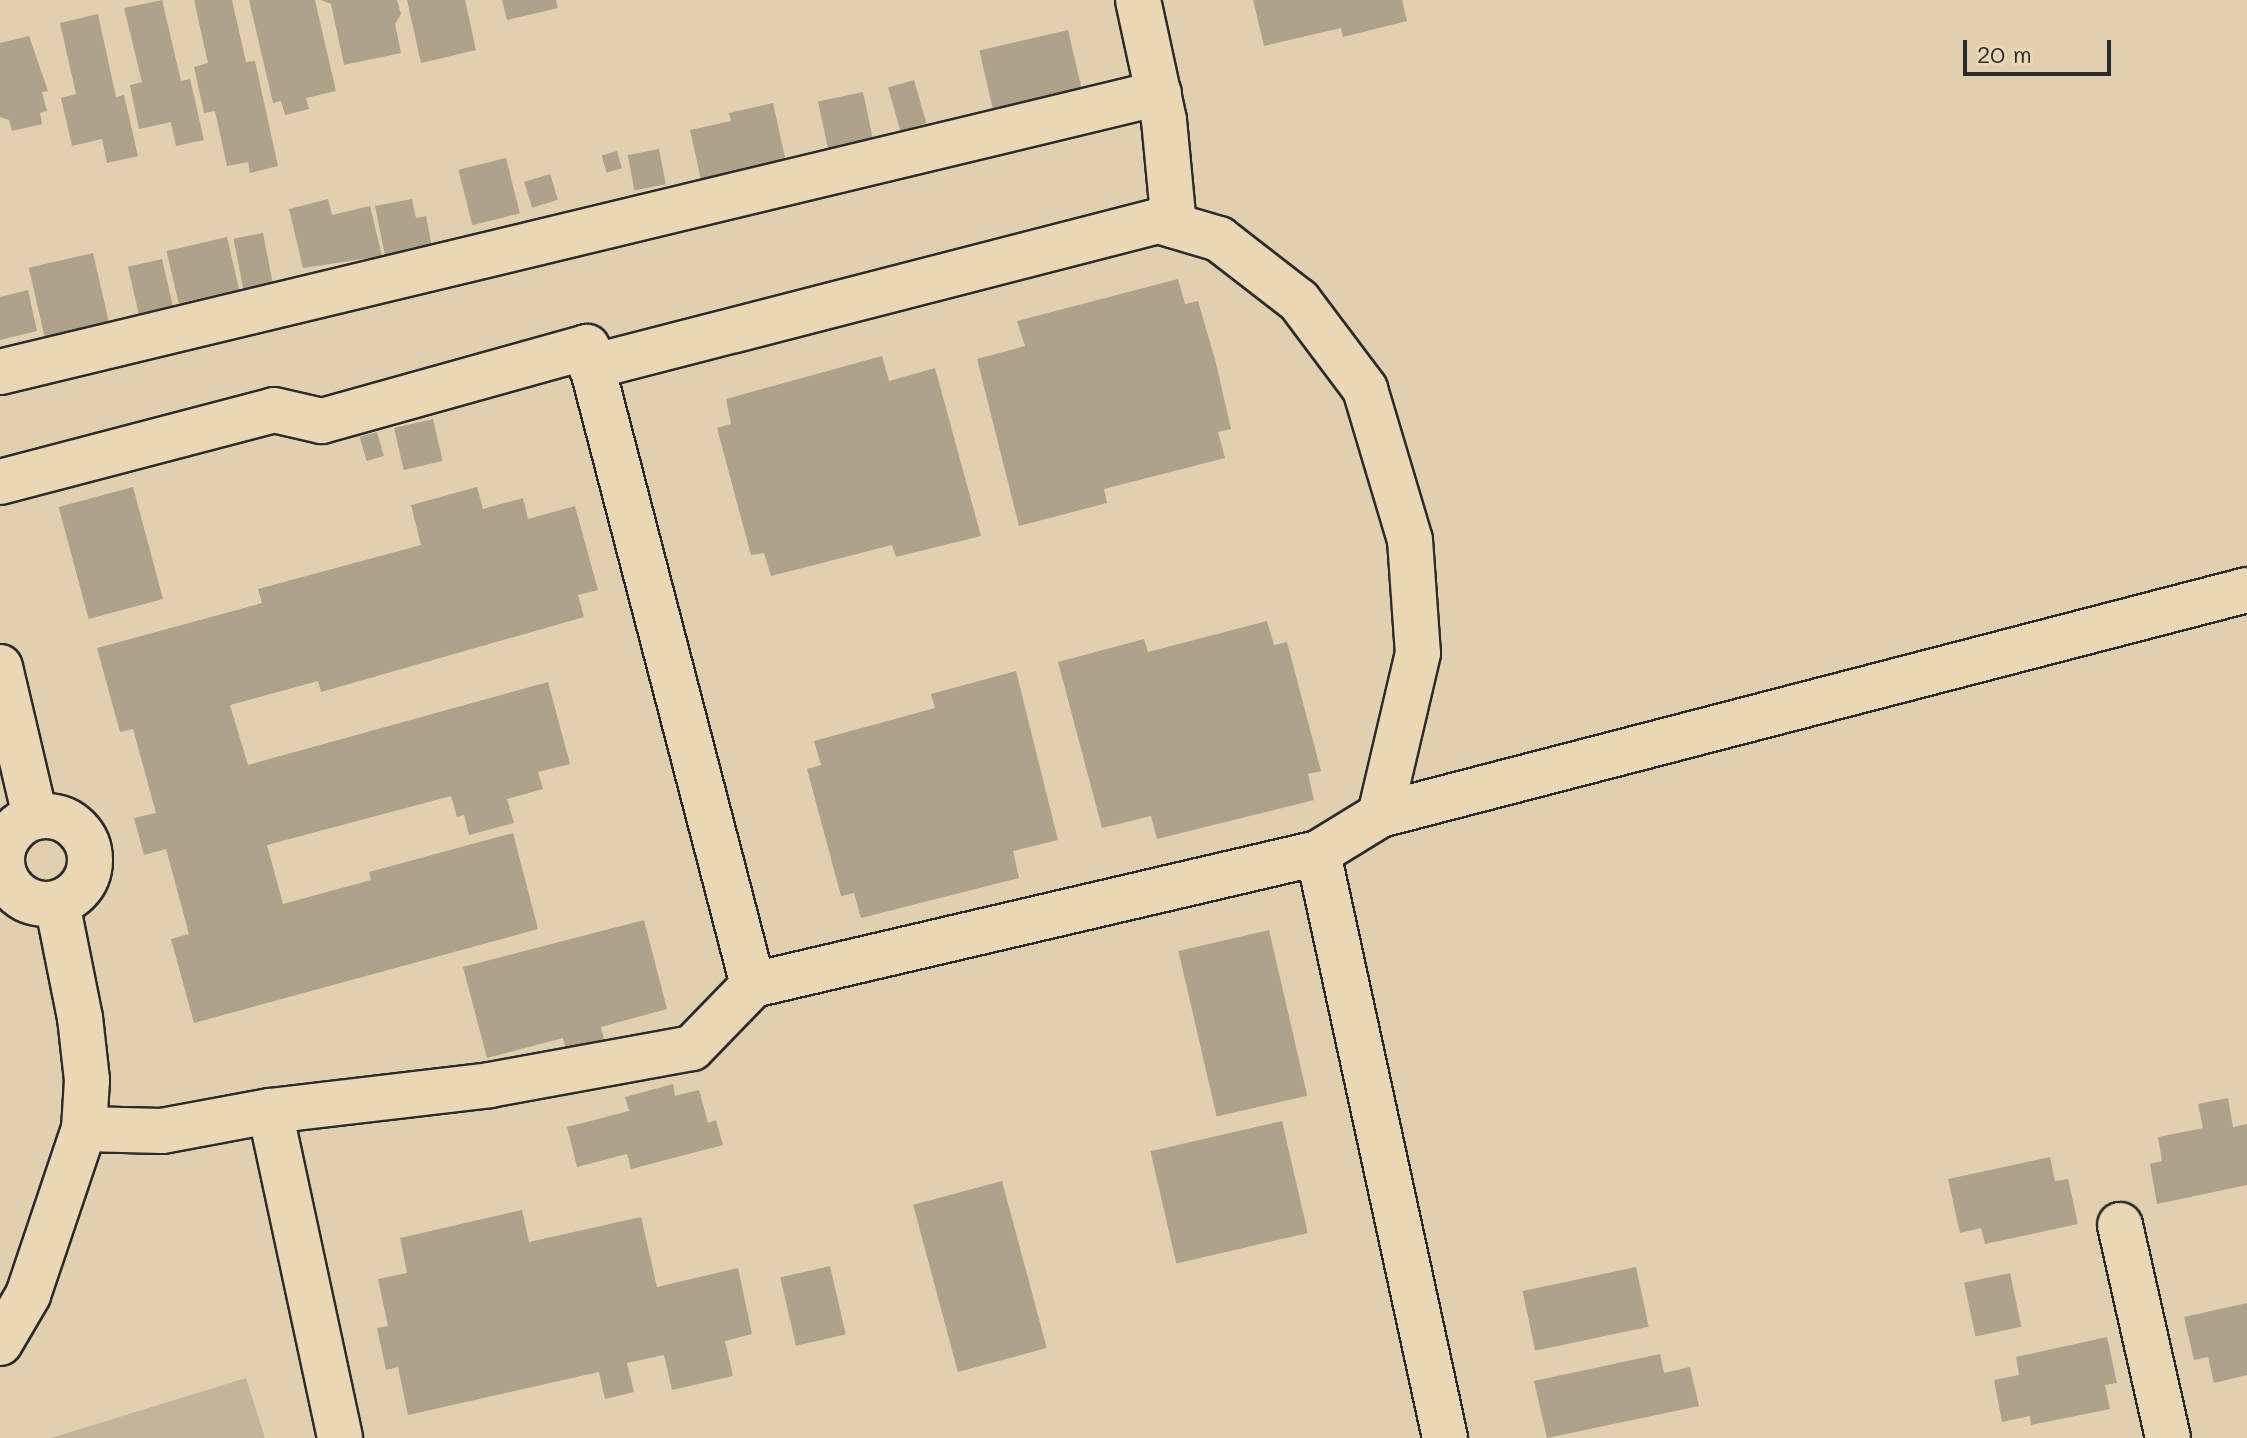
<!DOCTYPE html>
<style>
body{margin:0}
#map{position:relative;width:2247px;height:1438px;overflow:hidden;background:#e1d0af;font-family:Mali,sans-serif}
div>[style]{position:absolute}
.green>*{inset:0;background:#c3b59a}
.building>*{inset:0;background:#afa28a;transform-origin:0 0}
.roads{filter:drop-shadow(2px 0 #2b2b2b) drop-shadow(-2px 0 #2b2b2b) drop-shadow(0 2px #2b2b2b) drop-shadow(0 -2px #2b2b2b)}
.minor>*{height:44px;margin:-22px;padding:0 22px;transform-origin:22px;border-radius:22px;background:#e9d7b5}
.minor>.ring{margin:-22px;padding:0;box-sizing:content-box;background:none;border:44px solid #e9d7b5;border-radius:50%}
span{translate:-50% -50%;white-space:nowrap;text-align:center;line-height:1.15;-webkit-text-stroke:6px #e9d7b5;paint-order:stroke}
.scale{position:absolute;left:1963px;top:40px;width:148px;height:36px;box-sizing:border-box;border:4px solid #2b2b2b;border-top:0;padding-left:10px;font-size:24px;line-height:28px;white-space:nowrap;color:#2b2b2b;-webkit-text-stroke:6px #e9d7b5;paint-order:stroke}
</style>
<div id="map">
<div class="green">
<div style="clip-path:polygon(246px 1378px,265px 1438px,51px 1438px)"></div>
</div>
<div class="building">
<div style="clip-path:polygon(162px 0,181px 81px,190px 79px,204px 140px,176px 146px,171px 122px,139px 129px,130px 85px,142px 82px,124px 8px)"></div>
<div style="clip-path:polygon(194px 0,232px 0,246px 62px,255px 61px,278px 166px,250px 173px,248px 162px,227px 166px,215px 111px,204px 113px,194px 67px,208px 63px)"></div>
<div style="clip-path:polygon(249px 0,315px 0,336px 91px,306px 98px,309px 109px,285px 115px,281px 101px,273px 103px)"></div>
<div style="clip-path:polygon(321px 0,397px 0,401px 14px,395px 24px,401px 53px,344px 65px,331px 4px)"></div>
<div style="clip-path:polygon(407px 0,465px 0,476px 50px,421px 63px)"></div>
<div style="clip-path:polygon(502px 0,556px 0,558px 8px,507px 20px)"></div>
<div style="clip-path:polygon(1253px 0,1402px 0,1407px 21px,1343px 37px,1341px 28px,1264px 46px)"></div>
<div style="clip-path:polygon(98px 14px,116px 97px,124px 95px,138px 156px,107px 163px,102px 139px,72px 146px,61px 98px,76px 94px,60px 23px)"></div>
<div style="left:1068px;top:30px;width:62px;height:91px;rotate:77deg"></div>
<div style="clip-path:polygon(29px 36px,48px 91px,42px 92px,47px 111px,40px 113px,42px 124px,12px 131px,9px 120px,0 117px,0 43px)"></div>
<div style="left:914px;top:80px;width:45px;height:27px;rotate:74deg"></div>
<div style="left:863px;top:92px;width:48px;height:46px;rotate:78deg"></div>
<div style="clip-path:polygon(773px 103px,786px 162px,701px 180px,690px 130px,731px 121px,729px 113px)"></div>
<div style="left:659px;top:149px;width:36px;height:32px;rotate:79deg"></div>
<div style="left:617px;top:151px;width:18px;height:16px;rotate:74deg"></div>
<div style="left:506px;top:158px;width:57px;height:49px;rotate:76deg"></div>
<div style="left:550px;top:174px;width:27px;height:27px;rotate:73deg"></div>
<div style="clip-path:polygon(328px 199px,332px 215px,370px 206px,382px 256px,303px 268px,289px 209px)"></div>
<div style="clip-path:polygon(412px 199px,416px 218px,426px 216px,432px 247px,385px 256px,375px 206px)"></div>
<div style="left:263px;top:233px;width:52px;height:30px;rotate:79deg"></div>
<div style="left:227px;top:237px;width:54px;height:62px;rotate:77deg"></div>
<div style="left:93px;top:253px;width:73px;height:66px;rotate:77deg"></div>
<div style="left:162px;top:259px;width:48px;height:35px;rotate:77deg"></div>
<div style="clip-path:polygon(1178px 279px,1185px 304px,1198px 301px,1216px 363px,1231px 429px,1218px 432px,1225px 458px,1104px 489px,1107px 503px,1019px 526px,977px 359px,1025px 346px,1017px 321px)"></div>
<div style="clip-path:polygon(28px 290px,37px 331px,0 340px,0 297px)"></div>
<div style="clip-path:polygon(882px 356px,889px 381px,935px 368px,981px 536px,896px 557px,892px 545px,771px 576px,764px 553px,751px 555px,717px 428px,731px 424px,726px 399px)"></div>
<div style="left:433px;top:419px;width:43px;height:40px;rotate:77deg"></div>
<div style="left:377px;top:432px;width:25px;height:18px;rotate:74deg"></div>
<div style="left:133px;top:487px;width:116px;height:77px;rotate:75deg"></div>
<div style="clip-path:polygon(477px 487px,483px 509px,523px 498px,528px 519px,575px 506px,598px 590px,578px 595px,584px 617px,321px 692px,318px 681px,230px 705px,248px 765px,548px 682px,570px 764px,538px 772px,543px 789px,507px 799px,514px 823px,469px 835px,464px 815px,457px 817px,451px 796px,267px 845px,283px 904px,371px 880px,369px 872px,513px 833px,538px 929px,194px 1023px,171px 939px,189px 934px,166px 849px,144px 855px,134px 818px,156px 813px,133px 729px,120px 732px,97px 648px,262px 603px,258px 589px,421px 545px,411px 505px)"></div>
<div style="clip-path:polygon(1267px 621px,1274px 645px,1287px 642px,1321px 771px,1308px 774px,1314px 800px,1157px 839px,1151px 816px,1102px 828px,1058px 662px,1144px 639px,1148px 652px)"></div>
<div style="clip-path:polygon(1016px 671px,1058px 840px,1013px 851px,1019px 878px,861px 918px,854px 893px,841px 896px,807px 769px,821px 765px,814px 741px,935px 708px,931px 694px)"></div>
<div style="clip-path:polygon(644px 920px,667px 1009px,601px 1027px,607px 1053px,570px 1064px,563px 1038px,487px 1058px,463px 967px)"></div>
<div style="left:1269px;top:930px;width:170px;height:93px;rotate:77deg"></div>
<div style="clip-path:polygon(673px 1084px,675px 1096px,699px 1090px,708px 1123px,716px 1120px,723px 1145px,631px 1169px,627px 1154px,577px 1167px,567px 1127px,629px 1111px,625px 1097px)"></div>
<div style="clip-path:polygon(2228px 1098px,2233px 1127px,2247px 1124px,2247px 1185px,2157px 1204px,2150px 1164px,2162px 1161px,2158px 1137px,2203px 1128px,2198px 1104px)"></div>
<div style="left:1282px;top:1121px;width:115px;height:135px;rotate:77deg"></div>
<div style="clip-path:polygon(2050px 1157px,2055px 1181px,2068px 1179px,2078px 1224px,1985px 1244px,1981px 1228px,1960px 1233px,1948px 1179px)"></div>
<div style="left:1002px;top:1181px;width:173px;height:92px;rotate:75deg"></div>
<div style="clip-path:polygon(522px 1210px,529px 1242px,641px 1217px,657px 1287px,738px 1268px,752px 1334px,725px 1341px,733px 1376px,672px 1390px,664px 1355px,627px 1363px,634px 1392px,605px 1399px,599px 1372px,408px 1415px,398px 1367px,386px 1370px,377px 1328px,388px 1326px,378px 1279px,407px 1273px,400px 1238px)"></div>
<div style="left:830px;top:1266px;width:70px;height:51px;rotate:77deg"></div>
<div style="left:1636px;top:1267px;width:61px;height:116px;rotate:78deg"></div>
<div style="left:2010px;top:1273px;width:55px;height:47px;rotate:78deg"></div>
<div style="clip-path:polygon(2247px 1303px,2247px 1375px,2214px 1383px,2208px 1357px,2194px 1360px,2184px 1317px)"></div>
<div style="clip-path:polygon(2107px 1337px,2117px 1383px,2105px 1385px,2110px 1409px,2031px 1425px,2030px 1416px,2002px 1422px,1994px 1380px,2019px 1375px,2016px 1357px)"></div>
<div style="clip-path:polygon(1660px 1354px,1664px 1373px,1690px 1367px,1699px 1406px,1547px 1438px,1534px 1381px)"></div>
</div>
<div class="roads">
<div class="minor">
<div style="left:1138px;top:0;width:123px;rotate:77.8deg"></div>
<div style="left:1164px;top:120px;width:106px;rotate:84.6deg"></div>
<div style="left:591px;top:367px;width:585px;rotate:-14.44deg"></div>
<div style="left:1158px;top:221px;width:64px;rotate:16.4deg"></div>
<div style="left:1219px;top:239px;width:101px;rotate:37.8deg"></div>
<div style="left:1299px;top:301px;width:110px;rotate:53.1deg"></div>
<div style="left:1365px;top:389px;width:158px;rotate:73.4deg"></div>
<div style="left:1410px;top:540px;width:113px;rotate:86deg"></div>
<div style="left:1418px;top:653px;width:166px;rotate:103.2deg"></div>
<div style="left:1380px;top:815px;width:73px;rotate:148.5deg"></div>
<div style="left:0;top:372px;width:1192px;rotate:-13.53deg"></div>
<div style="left:0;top:482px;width:283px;rotate:-14.7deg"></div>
<div style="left:274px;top:410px;width:49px;rotate:12.9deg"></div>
<div style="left:322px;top:421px;width:275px;rotate:-15.6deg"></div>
<div style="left:587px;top:347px;width:659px;rotate:75.42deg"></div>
<div style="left:753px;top:985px;width:580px;rotate:-13.15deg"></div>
<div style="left:1318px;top:853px;width:599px;rotate:77.75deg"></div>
<div style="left:0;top:667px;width:153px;rotate:76.8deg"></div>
<div style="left:1380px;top:815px;width:896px;rotate:-14.55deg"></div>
<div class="ring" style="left:2px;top:816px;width:44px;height:44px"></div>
<div style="left:270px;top:1111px;width:334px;rotate:77.9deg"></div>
<div style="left:84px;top:1129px;width:78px;rotate:1.5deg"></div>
<div style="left:162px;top:1131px;width:110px;rotate:-10.5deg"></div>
<div style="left:270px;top:1111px;width:222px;rotate:-6.7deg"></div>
<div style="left:490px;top:1085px;width:205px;rotate:-10.4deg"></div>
<div style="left:692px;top:1048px;width:88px;rotate:-45.9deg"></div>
<div style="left:2120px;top:1225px;width:218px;rotate:77.3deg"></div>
<div style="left:0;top:1343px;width:56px;rotate:-59.7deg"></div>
<div style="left:28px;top:1295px;width:175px;rotate:-71.4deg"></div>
<div style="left:84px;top:1129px;width:49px;rotate:-86.5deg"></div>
<div style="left:87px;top:1080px;width:62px;rotate:-96.4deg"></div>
<div style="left:80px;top:1018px;width:117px;rotate:-101.3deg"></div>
</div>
</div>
<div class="scale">20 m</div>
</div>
